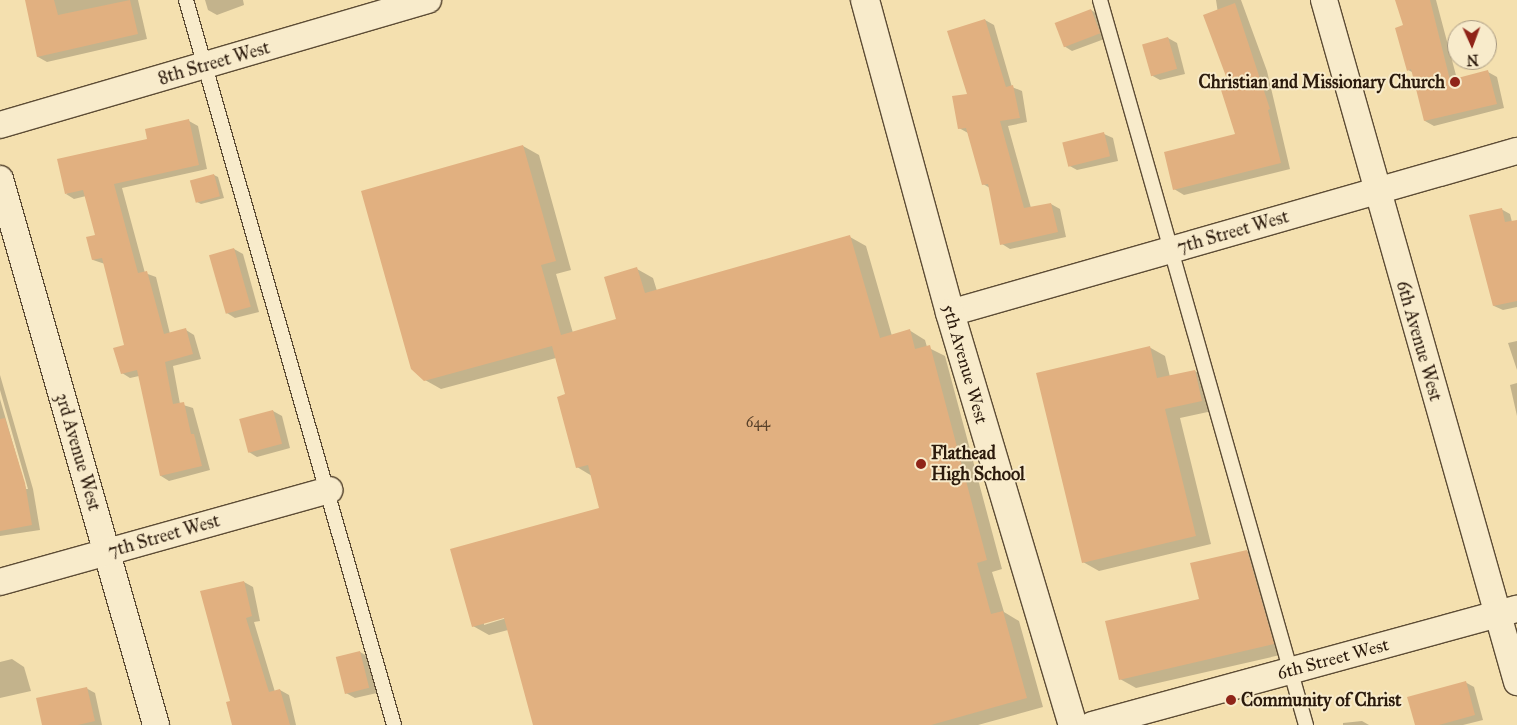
<!DOCTYPE html>
<style>
body{margin:0}
#map{position:relative;width:1517px;height:725px;overflow:hidden;background:#f4e0af;font-family:"IM FELL Great Primer",serif}
div>[style]{position:absolute}
.shadow>*{inset:0;background:#0003}
.building>*{inset:0;background:#e1b080;transform-origin:0 0}
.roads{filter:drop-shadow(1px 0 #5d4c35) drop-shadow(-1px 0 #5d4c35) drop-shadow(0 1px #5d4c35) drop-shadow(0 -1px #5d4c35)}
.service>*{height:14px;margin:-7px;padding:0 7px;transform-origin:7px;border-radius:7px;background:#f8ebcb}
.minor>*{height:26px;margin:-13px;padding:0 13px;transform-origin:13px;border-radius:13px;background:#f8ebcb}
.tertiary>*{height:28px;margin:-14px;padding:0 14px;transform-origin:14px;border-radius:14px;background:#f8ebcb}
.dots>*{width:14px;height:14px;translate:-50% -50%;box-sizing:border-box;border:2px solid #f8ebcb;border-radius:50%}
span{translate:-50% -50%;white-space:nowrap;text-align:center;line-height:1.15;-webkit-text-stroke:4px #f8ebcb;paint-order:stroke}
.number-label{font-size:15px;color:#584029}
.number-label span{-webkit-text-stroke-width:0}
.street-label{font-size:18px;color:#2b1a0c}
.poi-label{font-size:18px;color:#2b1a0c;font-weight:700}
.right{translate:-100% -50%;text-align:right}
.left{translate:0 -50%;text-align:left}
.north{position:absolute;left:1447px;top:20px;width:50px;height:50px;box-sizing:border-box;background:#f8ebcb;border:1px solid #a6977f;border-radius:50%;rotate:178deg;font-size:14px;font-weight:700;line-height:20px;text-align:center;color:#2b1a0c}
.north::after{content:'';display:block;margin:auto;width:18px;height:22px;background:#8f2418;clip-path:polygon(50% 0,100% 100%,50% 72%,0 100%)}
</style>
<div id="map">
<div class="shadow">
<div style="clip-path:polygon(26px 0,138px 0,147px 39px,47px 62px,38px 57px)"></div>
<div style="clip-path:polygon(205px 0,243px 0,244px 5px,217px 15px,208px 10px)"></div>
<div style="clip-path:polygon(1216px 0,1241px 0,1267px 71px,1290px 169px,1184px 195px,1174px 189px,1236px 135px)"></div>
<div style="clip-path:polygon(1396px 0,1436px 0,1457px 79px,1488px 72px,1497px 77px,1504px 108px,1434px 126px,1425px 121px,1414px 73px,1408px 70px,1405px 26px)"></div>
<div style="clip-path:polygon(1091px 10px,1099px 15px,1107px 38px,1072px 51px,1064px 46px)"></div>
<div style="clip-path:polygon(985px 20px,994px 25px,1012px 87px,1022px 91px,1027px 122px,1008px 126px,1031px 208px,1051px 204px,1060px 209px,1066px 237px,1010px 249px,1002px 244px,990px 188px,983px 184px,968px 133px,959px 128px)"></div>
<div style="clip-path:polygon(1168px 38px,1177px 43px,1185px 74px,1160px 80px,1151px 75px)"></div>
<div style="clip-path:polygon(189px 121px,198px 126px,207px 169px,122px 188px,145px 273px,156px 277px,170px 334px,186px 330px,194px 335px,201px 359px,173px 366px,180px 404px,193px 408px,210px 470px,169px 481px,161px 476px,139px 376px,130px 378px,122px 373px,126px 346px,105px 264px,93px 260px,97px 236px,86px 196px,74px 199px,66px 194px,149px 140px)"></div>
<div style="clip-path:polygon(1104px 134px,1113px 138px,1118px 161px,1077px 170px,1068px 165px)"></div>
<div style="clip-path:polygon(evenodd,523px 146px,539px 155px,571px 270px,556px 274px,573px 333px,617px 320px,637px 269px,653px 278px,657px 291px,850px 237px,866px 246px,892px 336px,909px 330px,925px 340px,927px 347px,945px 356px,1002px 569px,992px 572px,1004px 612px,1019px 621px,1043px 707px,978px 725px,535px 725px,508px 630px,489px 635px,473px 626px,601px 508px,592px 476px,577px 467px,566px 395px,556px 358px,441px 389px,425px 380px,523px 146px,509px 615px,510px 617px,484px 625px,484px 622px,509px 615px)"></div>
<div style="clip-path:polygon(214px 175px,218px 177px,224px 198px,201px 204px,197px 202px)"></div>
<div style="clip-path:polygon(1501px 209px,1510px 214px,1512px 222px,1517px 221px,1517px 307px,1503px 310px,1494px 306px)"></div>
<div style="clip-path:polygon(234px 249px,243px 254px,259px 312px,235px 318px,227px 313px)"></div>
<div style="clip-path:polygon(1517px 341px,1517px 370px,1508px 343px)"></div>
<div style="clip-path:polygon(1149px 347px,1165px 356px,1170px 377px,1195px 371px,1210px 380px,1217px 410px,1180px 418px,1211px 544px,1099px 571px,1083px 562px)"></div>
<div style="clip-path:polygon(0 375px,33px 489px,40px 530px,0 536px,0 399px,26px 489px,28px 489px,0 390px)"></div>
<div style="clip-path:polygon(1517px 383px,1517px 416px,1510px 385px)"></div>
<div style="clip-path:polygon(273px 411px,282px 416px,290px 448px,257px 457px,249px 452px)"></div>
<div style="clip-path:polygon(1247px 551px,1263px 560px,1289px 653px,1136px 688px,1120px 679px)"></div>
<div style="clip-path:polygon(244px 582px,253px 587px,260px 621px,254px 622px,275px 692px,280px 690px,289px 695px,296px 725px,233px 725px,232px 702px)"></div>
<div style="clip-path:polygon(360px 652px,369px 657px,377px 693px,355px 698px,346px 693px,338px 657px)"></div>
<div style="clip-path:polygon(12px 659px,24px 667px,31px 691px,0 698px,0 662px)"></div>
<div style="clip-path:polygon(1465px 682px,1474px 687px,1483px 720px,1463px 725px,1416px 725px)"></div>
<div style="clip-path:polygon(86px 688px,95px 693px,102px 725px,43px 725px)"></div>
<div style="clip-path:polygon(1362px 721px,1369px 725px,1343px 725px,1343px 723px)"></div>
</div>
<div class="building">
<div style="clip-path:polygon(25px 0,54px 0,58px 15px,130px 0,138px 34px,37px 57px)"></div>
<div style="clip-path:polygon(1395px 0,1430px 0,1450px 80px,1488px 70px,1497px 104px,1424px 121px,1411px 69px,1407px 71px,1395px 28px,1403px 25px)"></div>
<div style="clip-path:polygon(1235px 3px,1270px 109px,1268px 110px,1281px 163px,1173px 190px,1164px 152px,1235px 134px,1221px 90px,1230px 87px,1203px 15px)"></div>
<div style="left:1091px;top:9px;width:26px;height:39px;rotate:69deg"></div>
<div style="clip-path:polygon(985px 19px,1006px 87px,1013px 85px,1020px 118px,1000px 121px,1024px 208px,1051px 203px,1058px 232px,1000px 245px,988px 184px,982px 185px,966px 128px,958px 129px,952px 96px,967px 94px,947px 31px)"></div>
<div style="left:1168px;top:37px;width:33px;height:27px;rotate:74deg"></div>
<div style="clip-path:polygon(189px 119px,199px 165px,114px 184px,138px 273px,147px 271px,164px 334px,186px 328px,193px 354px,165px 362px,173px 404px,184px 402px,191px 434px,194px 434px,202px 466px,160px 476px,137px 370px,121px 374px,113px 348px,124px 345px,102px 258px,92px 260px,86px 237px,95px 235px,83px 190px,65px 194px,57px 159px,147px 139px,145px 129px)"></div>
<div style="left:1104px;top:132px;width:25px;height:43px;rotate:76deg"></div>
<div style="clip-path:polygon(523px 145px,556px 261px,541px 265px,561px 335px,616px 319px,604px 277px,637px 267px,645px 293px,850px 235px,880px 338px,910px 329px,915px 349px,930px 345px,987px 560px,977px 563px,991px 614px,1003px 611px,1027px 698px,931px 725px,533px 725px,504px 618px,472px 627px,450px 549px,599px 508px,588px 465px,576px 468px,557px 397px,565px 394px,552px 346px,424px 381px,411px 369px,361px 191px)"></div>
<div style="left:214px;top:174px;width:23px;height:25px;rotate:75deg"></div>
<div style="clip-path:polygon(1502px 208px,1505px 222px,1517px 220px,1517px 301px,1493px 306px,1469px 215px)"></div>
<div style="left:234px;top:248px;width:61px;height:26px;rotate:74deg"></div>
<div style="clip-path:polygon(1150px 346px,1157px 378px,1195px 370px,1202px 401px,1165px 409px,1196px 536px,1082px 563px,1036px 373px)"></div>
<div style="left:273px;top:410px;width:35px;height:35px;rotate:75deg"></div>
<div style="clip-path:polygon(5px 418px,25px 483px,32px 525px,0 531px,0 419px)"></div>
<div style="clip-path:polygon(1247px 550px,1274px 644px,1119px 680px,1105px 621px,1199px 599px,1190px 563px)"></div>
<div style="clip-path:polygon(244px 581px,252px 616px,246px 618px,269px 692px,280px 689px,290px 725px,232px 725px,226px 702px,230px 701px,200px 591px)"></div>
<div style="left:360px;top:651px;width:38px;height:25px;rotate:76deg"></div>
<div style="clip-path:polygon(1466px 681px,1475px 715px,1439px 725px,1415px 725px,1407px 697px)"></div>
<div style="clip-path:polygon(87px 687px,95px 721px,78px 725px,42px 725px,36px 698px)"></div>
</div>
<div class="roads">
<div class="service">
<div style="left:186px;top:0;width:754px;rotate:73.99deg"></div>
<div style="left:1100px;top:0;width:754px;rotate:74.14deg"></div>
</div>
<div class="minor">
<div style="left:1324px;top:0;width:709px;rotate:74.2deg"></div>
<div style="left:0;top:125px;width:446px;rotate:-16.3deg"></div>
<div style="left:0;top:179px;width:568px;rotate:74.05deg"></div>
<div style="left:950px;top:313px;width:590px;rotate:-15.95deg"></div>
<div style="left:0;top:582px;width:342px;rotate:-15.6deg"></div>
<div style="left:1092px;top:725px;width:441px;rotate:-15.3deg"></div>
</div>
<div class="tertiary">
<div style="left:865px;top:0;width:324px;rotate:74.8deg"></div>
<div style="left:950px;top:313px;width:430px;rotate:73.4deg"></div>
</div>
</div>
<div class="dots">
<div style="left:1455px;top:82px;background:#8f2418"></div>
<div style="left:921px;top:464px;background:#8f2418"></div>
<div style="left:1231px;top:700px;background:#8f2418"></div>
</div>
<div class="number-label">
<span style="left:758px;top:423px">644</span>
</div>
<div class="street-label">
<span style="left:214px;top:63px;rotate:-16deg">8th Street West</span>
<span style="left:1233px;top:232px;rotate:-16deg">7th Street West</span>
<span style="left:1419px;top:341px;rotate:74deg">6th Avenue West</span>
<span style="left:965px;top:364px;rotate:74deg">5th Avenue West</span>
<span style="left:78px;top:452px;rotate:74deg">3rd Avenue West</span>
<span style="left:164px;top:536px;rotate:-16deg">7th Street West</span>
<span style="left:1333px;top:659px;rotate:-15deg">6th Street West</span>
</div>
<div class="poi-label">
<span class="right" style="left:1445px;top:82px">Christian and Missionary Church</span>
<span class="left" style="left:931px;top:464px">Flathead<br>High School</span>
<span class="left" style="left:1241px;top:700px">Community of Christ</span>
</div>
<div class="north">N</div>
</div>
